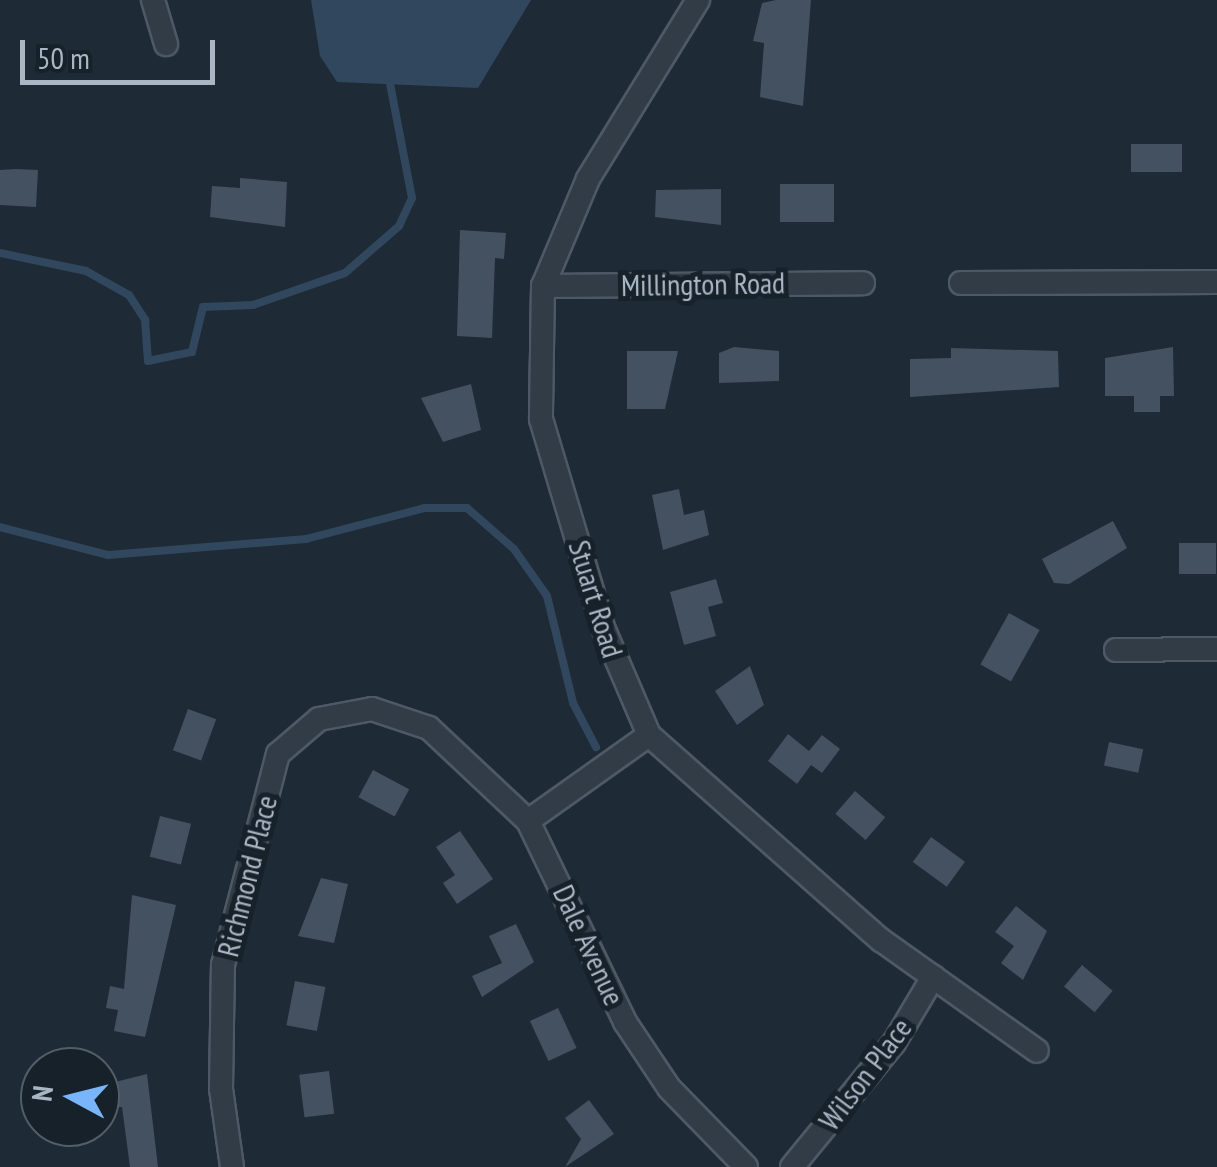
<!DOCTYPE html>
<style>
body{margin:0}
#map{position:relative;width:1217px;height:1167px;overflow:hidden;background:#1e2a35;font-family:"PT Sans Narrow",sans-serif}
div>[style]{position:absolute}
.water>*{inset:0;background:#30475d}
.stream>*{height:8px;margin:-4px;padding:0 4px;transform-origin:4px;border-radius:4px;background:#30475d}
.building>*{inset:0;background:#445160;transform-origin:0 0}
.roads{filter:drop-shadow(2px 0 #4f5965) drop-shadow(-2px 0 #4f5965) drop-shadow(0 2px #4f5965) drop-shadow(0 -2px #4f5965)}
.street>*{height:22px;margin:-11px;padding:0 11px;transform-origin:11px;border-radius:11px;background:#313c46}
span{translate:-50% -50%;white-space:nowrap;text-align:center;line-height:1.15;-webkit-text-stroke:10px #17212a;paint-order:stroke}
.street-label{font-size:30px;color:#abb6c4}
.north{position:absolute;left:20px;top:1047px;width:100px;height:100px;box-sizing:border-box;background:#17212a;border:2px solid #525d68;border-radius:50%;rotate:277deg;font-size:28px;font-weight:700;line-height:40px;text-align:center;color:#abb6c4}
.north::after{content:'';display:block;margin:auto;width:35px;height:45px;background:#79b5fa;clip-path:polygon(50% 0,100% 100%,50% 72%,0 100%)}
.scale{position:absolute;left:20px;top:40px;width:195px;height:45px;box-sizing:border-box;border:5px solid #abb6c4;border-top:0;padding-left:12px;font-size:30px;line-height:35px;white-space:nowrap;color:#abb6c4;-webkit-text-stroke:8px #17212a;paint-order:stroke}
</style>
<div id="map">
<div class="water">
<div style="clip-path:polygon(311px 0,531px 0,478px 88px,337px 82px,320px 56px)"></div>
</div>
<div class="stream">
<div style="left:0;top:253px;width:88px;rotate:11.8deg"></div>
<div style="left:86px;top:271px;width:49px;rotate:29.2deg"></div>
<div style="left:129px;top:295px;width:30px;rotate:57deg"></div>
<div style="left:145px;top:320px;width:41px;rotate:85.8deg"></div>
<div style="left:148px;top:361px;width:45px;rotate:-11.6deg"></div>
<div style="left:192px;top:352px;width:46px;rotate:-76.3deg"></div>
<div style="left:203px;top:307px;width:50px;rotate:-2.3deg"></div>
<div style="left:253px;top:305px;width:97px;rotate:-19.2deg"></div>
<div style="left:345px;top:273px;width:72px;rotate:-41deg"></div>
<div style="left:399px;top:226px;width:31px;rotate:-65deg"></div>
<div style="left:412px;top:198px;width:116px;rotate:-100.9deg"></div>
<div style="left:0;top:527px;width:112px;rotate:14.5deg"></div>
<div style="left:108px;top:555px;width:199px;rotate:-4.6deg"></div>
<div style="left:306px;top:539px;width:123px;rotate:-14.6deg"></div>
<div style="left:425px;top:508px;width:42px"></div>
<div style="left:467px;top:508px;width:62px;rotate:41.1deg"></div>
<div style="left:514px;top:549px;width:57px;rotate:54.9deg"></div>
<div style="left:547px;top:596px;width:110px;rotate:76.3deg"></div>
<div style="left:573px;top:703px;width:50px;rotate:62.4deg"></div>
</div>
<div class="building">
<div style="clip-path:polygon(776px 0,811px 0,803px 106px,760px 97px,764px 43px,753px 41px,762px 3px)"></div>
<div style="left:1131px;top:144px;width:51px;height:28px"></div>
<div style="clip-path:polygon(16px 169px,38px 170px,36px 207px,0 205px,0 170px)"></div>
<div style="clip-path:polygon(240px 178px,287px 182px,285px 227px,210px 217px,212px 186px,240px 188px)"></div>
<div style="left:834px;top:184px;width:38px;height:54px;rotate:90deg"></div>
<div style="clip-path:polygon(721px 189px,721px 225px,655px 217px,656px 190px)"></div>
<div style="clip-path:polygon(460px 230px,506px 233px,504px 259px,495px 258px,492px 338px,457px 336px)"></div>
<div style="clip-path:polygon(734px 347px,779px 351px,779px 381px,719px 383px,719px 353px)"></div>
<div style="clip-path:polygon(1173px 347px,1174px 396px,1160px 396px,1160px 412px,1134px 412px,1134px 396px,1105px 396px,1105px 358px)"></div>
<div style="clip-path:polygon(951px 348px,1058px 351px,1059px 387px,910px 397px,910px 359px,951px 358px)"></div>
<div style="clip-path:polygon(627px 351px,678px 351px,665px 409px,627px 409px)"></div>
<div style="clip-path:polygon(471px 384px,481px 430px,443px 442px,421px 398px)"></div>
<div style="clip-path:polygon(679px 489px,684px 515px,704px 510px,709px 535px,663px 550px,652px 495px)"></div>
<div style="clip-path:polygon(1113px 521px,1127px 548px,1069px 584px,1054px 583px,1042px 559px)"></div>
<div style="left:1179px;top:543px;width:37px;height:31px"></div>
<div style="clip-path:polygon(716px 579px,723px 603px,708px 607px,716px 636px,684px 645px,670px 592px)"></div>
<div style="left:1009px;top:613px;width:35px;height:59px;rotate:29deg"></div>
<div style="clip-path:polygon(750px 666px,764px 705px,737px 725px,715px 691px)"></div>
<div style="left:188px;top:709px;width:30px;height:44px;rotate:20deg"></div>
<div style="clip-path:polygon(788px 734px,809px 751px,822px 735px,840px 749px,822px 773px,811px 765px,797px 784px,768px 761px)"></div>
<div style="left:1109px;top:742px;width:35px;height:24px;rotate:12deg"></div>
<div style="left:373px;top:770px;width:41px;height:31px;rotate:28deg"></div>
<div style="left:855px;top:791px;width:40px;height:30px;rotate:41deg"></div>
<div style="left:160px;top:816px;width:32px;height:42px;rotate:14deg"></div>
<div style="clip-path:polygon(460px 831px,493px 879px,457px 904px,443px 883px,455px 875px,436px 847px)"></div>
<div style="left:931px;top:837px;width:42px;height:31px;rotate:36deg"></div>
<div style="clip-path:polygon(321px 878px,348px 884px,334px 943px,298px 936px)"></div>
<div style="clip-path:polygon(132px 895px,176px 905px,145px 1037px,114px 1031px,118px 1010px,106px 1008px,110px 986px,124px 989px)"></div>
<div style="clip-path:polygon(1016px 906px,1047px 931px,1023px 980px,1001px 963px,1014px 946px,995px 932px)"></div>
<div style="clip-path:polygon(516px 924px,534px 962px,482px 997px,472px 976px,502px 963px,489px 936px)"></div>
<div style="left:1082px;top:965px;width:40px;height:28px;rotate:40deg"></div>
<div style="left:295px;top:981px;width:31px;height:45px;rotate:11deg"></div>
<div style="left:558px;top:1008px;width:44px;height:31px;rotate:65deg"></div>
<div style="left:329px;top:1071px;width:43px;height:30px;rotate:83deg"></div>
<div style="clip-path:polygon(147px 1074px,158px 1167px,130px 1167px,122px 1107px,106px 1108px,103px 1085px)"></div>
<div style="clip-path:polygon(589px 1100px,614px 1134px,565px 1167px,581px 1139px,565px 1118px)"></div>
</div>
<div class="roads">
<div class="street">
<div style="left:153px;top:0;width:46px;rotate:73.5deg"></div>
<div style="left:698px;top:0;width:210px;rotate:121.6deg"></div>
<div style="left:588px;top:179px;width:116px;rotate:112.8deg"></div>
<div style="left:543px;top:286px;width:133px;rotate:90.9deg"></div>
<div style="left:541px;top:419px;width:220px;rotate:73.4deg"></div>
<div style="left:604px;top:630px;width:114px;rotate:66.8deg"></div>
<div style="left:649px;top:735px;width:310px;rotate:41.5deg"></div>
<div style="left:881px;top:940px;width:191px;rotate:35.4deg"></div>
<div style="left:961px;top:283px;width:256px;rotate:-0.2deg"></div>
<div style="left:543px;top:286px;width:320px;rotate:-0.5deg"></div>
<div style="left:1116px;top:650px;width:101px;rotate:-0.6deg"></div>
<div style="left:528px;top:821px;width:148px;rotate:-35.4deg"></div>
<div style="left:232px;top:1167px;width:79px;rotate:-98deg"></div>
<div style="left:221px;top:1089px;width:124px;rotate:-89.1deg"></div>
<div style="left:223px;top:965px;width:218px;rotate:-75.4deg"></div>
<div style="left:278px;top:754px;width:54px;rotate:-40.5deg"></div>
<div style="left:319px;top:719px;width:54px;rotate:-10.7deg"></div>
<div style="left:372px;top:709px;width:60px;rotate:18.4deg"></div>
<div style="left:429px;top:728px;width:136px;rotate:43.2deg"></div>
<div style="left:528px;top:821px;width:223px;rotate:64.2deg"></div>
<div style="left:625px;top:1022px;width:79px;rotate:56.3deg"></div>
<div style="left:669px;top:1088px;width:110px;rotate:45.7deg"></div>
<div style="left:792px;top:1167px;width:161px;rotate:-50.6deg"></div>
<div style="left:894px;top:1043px;width:77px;rotate:-59.4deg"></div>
</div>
</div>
<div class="street-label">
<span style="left:703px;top:284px;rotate:-1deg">Millington Road</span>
<span style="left:596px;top:599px;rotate:73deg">Stuart Road</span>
<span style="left:247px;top:876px;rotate:-76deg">Richmond Place</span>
<span style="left:589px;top:945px;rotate:65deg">Dale Avenue</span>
<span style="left:865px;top:1074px;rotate:-53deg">Wilson Place</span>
</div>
<div class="north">N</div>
<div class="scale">50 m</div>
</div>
